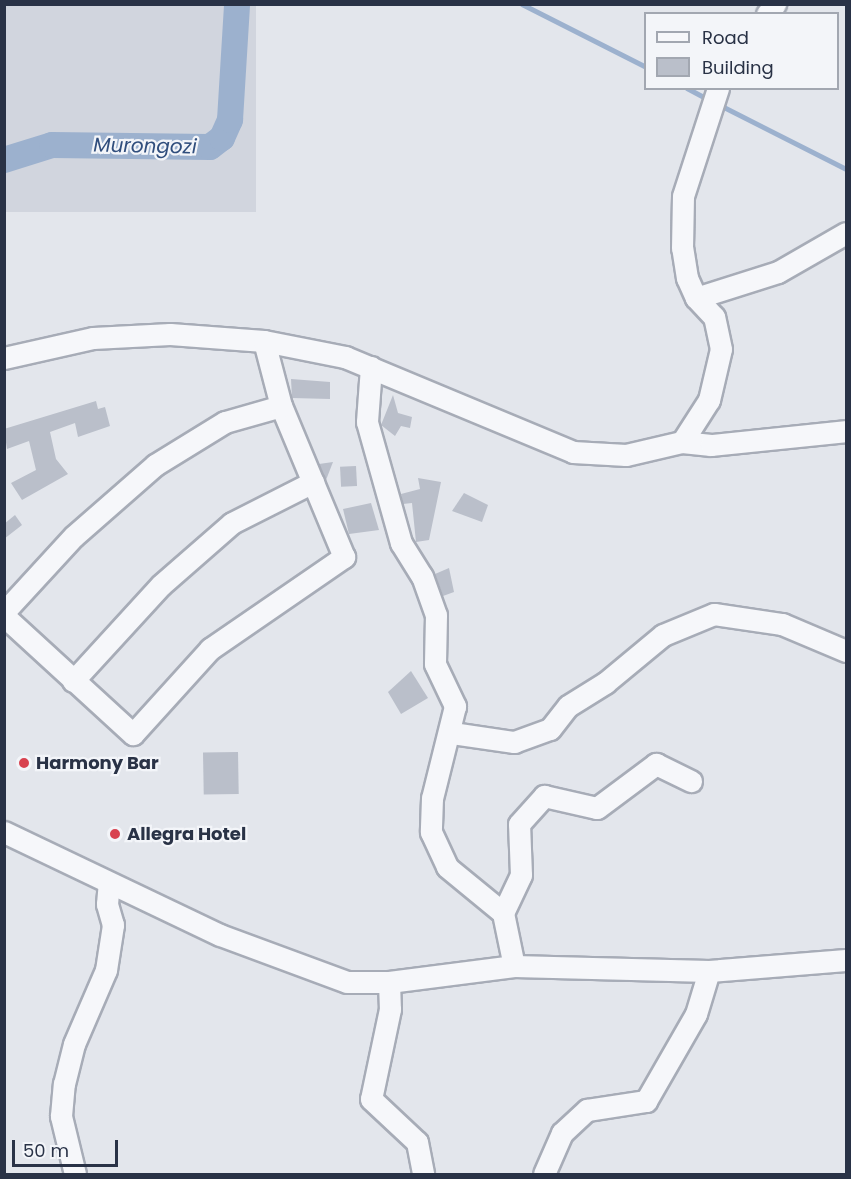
<!DOCTYPE html>
<style>
body{margin:0}
#map{position:relative;width:851px;height:1179px;overflow:hidden;background:#e3e6ec;font-family:Poppins,sans-serif}
div>[style]{position:absolute}
.built>*{inset:0;background:#d1d5de;transform-origin:0 0}
.stream>*{height:4.5px;margin:-2.25px;padding:0 2.25px;transform-origin:2.25px;border-radius:2.25px;background:#9cb1ce}
.river>*{height:26px;margin:-13px;padding:0 13px;transform-origin:13px;border-radius:13px;background:#9cb1ce}
.building>*{inset:0;background:#babfca;transform-origin:0 0}
.roads{filter:drop-shadow(2px 0 #a7acb7) drop-shadow(-2px 0 #a7acb7) drop-shadow(0 2px #a7acb7) drop-shadow(0 -2px #a7acb7)}
.minor>*{height:21px;margin:-10.5px;padding:0 10.5px;transform-origin:10.5px;border-radius:10.5px;background:#f6f7fa}
.dots>*{width:16px;height:16px;translate:-50% -50%;box-sizing:border-box;border:3px solid #f3f5f9;border-radius:50%}
span{translate:-50% -50%;white-space:nowrap;text-align:center;line-height:1.15;-webkit-text-stroke:4.5px #f3f5f9;paint-order:stroke}
.poi-label{font-size:18px;color:#293246;font-weight:700}
.left{translate:0 -50%;text-align:left}
.water-label{font-size:20px;color:#304e7d;font-style:italic}
.frame{position:absolute;inset:0;border:6px solid #293246;pointer-events:none}
.legend{position:absolute;left:644px;top:12px;width:195px;height:78px;box-sizing:border-box;background:#f3f5f9;border:2px solid #a2a7b1;margin:0;padding:8px 10px;list-style:none;font-size:18px;color:#293246}
.legend li{display:flex;align-items:center;gap:12px;height:30px}
.legend b{width:30px;border:2px solid #a2a7b1}
.scale{position:absolute;left:12px;top:1140px;width:106px;height:27px;box-sizing:border-box;border:3px solid #293246;border-top:0;padding-left:8px;font-size:18px;line-height:21px;white-space:nowrap;color:#293246;-webkit-text-stroke:4px #f3f5f9;paint-order:stroke}
</style>
<div id="map">
<div class="built">
<div style="left:5px;top:4px;width:251px;height:208px"></div>
</div>
<div class="stream">
<div style="left:522px;top:4px;width:139px;rotate:26.9deg"></div>
<div style="left:687px;top:88px;width:24px;rotate:28deg"></div>
<div style="left:718px;top:104px;width:144px;rotate:26.9deg"></div>
</div>
<div class="river">
<div style="left:4px;top:160px;width:50px;rotate:-17.4deg"></div>
<div style="left:52px;top:145px;width:158px;rotate:0.7deg"></div>
<div style="left:210px;top:147px;width:15px;rotate:-37deg"></div>
<div style="left:222px;top:138px;width:20px;rotate:-66deg"></div>
<div style="left:230px;top:120px;width:116px;rotate:-86.5deg"></div>
</div>
<div class="building">
<div style="clip-path:polygon(291px 379px,330px 382px,330px 399px,292px 398px)"></div>
<div style="clip-path:polygon(393px 395px,398px 413px,412px 417px,410px 428px,401px 426px,395px 436px,381px 425px)"></div>
<div style="clip-path:polygon(96px 401px,98px 409px,105px 407px,110px 426px,78px 437px,75px 423px,50px 432px,56px 459px,68px 474px,22px 500px,11px 483px,36px 470px,29px 441px,7px 449px,4px 429px)"></div>
<div style="clip-path:polygon(333px 462px,326px 480px,319px 464px)"></div>
<div style="left:356px;top:466px;width:20px;height:16px;rotate:87deg"></div>
<div style="clip-path:polygon(418px 478px,441px 482px,429px 540px,416px 542px,412px 503px,403px 504px,401px 494px,420px 489px)"></div>
<div style="clip-path:polygon(464px 493px,488px 505px,482px 522px,452px 511px)"></div>
<div style="clip-path:polygon(371px 503px,379px 530px,349px 534px,343px 509px)"></div>
<div style="clip-path:polygon(15px 515px,22px 525px,4px 539px,4px 524px)"></div>
<div style="clip-path:polygon(449px 568px,454px 592px,443px 596px,435px 574px)"></div>
<div style="clip-path:polygon(411px 671px,428px 698px,401px 714px,388px 692px)"></div>
<div style="left:238px;top:752px;width:42px;height:35px;rotate:89deg"></div>
</div>
<div class="roads">
<div class="minor">
<div style="left:767px;top:14px;width:13px;rotate:-51deg"></div>
<div style="left:696px;top:298px;width:86px;rotate:-17.6deg"></div>
<div style="left:778px;top:272px;width:78px;rotate:-29.8deg"></div>
<div style="left:4px;top:358px;width:91px;rotate:-12.7deg"></div>
<div style="left:93px;top:338px;width:77px;rotate:-3deg"></div>
<div style="left:170px;top:334px;width:94px;rotate:4.3deg"></div>
<div style="left:264px;top:341px;width:83px;rotate:11.2deg"></div>
<div style="left:345px;top:357px;width:247px;rotate:22.6deg"></div>
<div style="left:573px;top:452px;width:53px;rotate:3.2deg"></div>
<div style="left:626px;top:455px;width:57px;rotate:-13.1deg"></div>
<div style="left:682px;top:442px;width:50px;rotate:-57.3deg"></div>
<div style="left:709px;top:400px;width:52px;rotate:-76.8deg"></div>
<div style="left:721px;top:349px;width:33px;rotate:-102deg"></div>
<div style="left:714px;top:317px;width:26px;rotate:-133deg"></div>
<div style="left:696px;top:298px;width:22px;rotate:-114deg"></div>
<div style="left:687px;top:278px;width:30px;rotate:-99deg"></div>
<div style="left:682px;top:248px;width:52px;rotate:-88.9deg"></div>
<div style="left:683px;top:196px;width:114px;rotate:-72deg"></div>
<div style="left:371px;top:367px;width:55px;rotate:94.2deg"></div>
<div style="left:367px;top:422px;width:126px;rotate:74.3deg"></div>
<div style="left:401px;top:543px;width:39px;rotate:58deg"></div>
<div style="left:422px;top:576px;width:41px;rotate:70.3deg"></div>
<div style="left:436px;top:615px;width:49px;rotate:91.2deg"></div>
<div style="left:435px;top:664px;width:47px;rotate:64.5deg"></div>
<div style="left:455px;top:706px;width:95px;rotate:104deg"></div>
<div style="left:432px;top:798px;width:34px;rotate:92deg"></div>
<div style="left:431px;top:832px;width:38px;rotate:65deg"></div>
<div style="left:447px;top:867px;width:72px;rotate:39.4deg"></div>
<div style="left:503px;top:913px;width:54px;rotate:78.3deg"></div>
<div style="left:682px;top:442px;width:29px;rotate:6deg"></div>
<div style="left:711px;top:445px;width:136px;rotate:-5.9deg"></div>
<div style="left:4px;top:612px;width:103px;rotate:-47.4deg"></div>
<div style="left:74px;top:536px;width:108px;rotate:-41.2deg"></div>
<div style="left:155px;top:465px;width:82px;rotate:-31.6deg"></div>
<div style="left:225px;top:422px;width:58px;rotate:-15.9deg"></div>
<div style="left:4px;top:616px;width:175px;rotate:42.5deg"></div>
<div style="left:133px;top:734px;width:115px;rotate:-47.8deg"></div>
<div style="left:210px;top:649px;width:163px;rotate:-34.5deg"></div>
<div style="left:344px;top:557px;width:164px;rotate:-112.6deg"></div>
<div style="left:281px;top:406px;width:67px;rotate:-104.7deg"></div>
<div style="left:73px;top:681px;width:130px;rotate:-47.5deg"></div>
<div style="left:161px;top:585px;width:94px;rotate:-41.1deg"></div>
<div style="left:232px;top:523px;width:91px;rotate:-26.8deg"></div>
<div style="left:452px;top:733px;width:63px;rotate:8.3deg"></div>
<div style="left:514px;top:742px;width:38px;rotate:-20deg"></div>
<div style="left:550px;top:729px;width:29px;rotate:-52deg"></div>
<div style="left:568px;top:706px;width:44px;rotate:-31.9deg"></div>
<div style="left:605px;top:683px;width:75px;rotate:-39.6deg"></div>
<div style="left:663px;top:635px;width:55px;rotate:-22.4deg"></div>
<div style="left:714px;top:614px;width:69px;rotate:8.4deg"></div>
<div style="left:782px;top:624px;width:69px;rotate:22.9deg"></div>
<div style="left:4px;top:832px;width:239px;rotate:25.5deg"></div>
<div style="left:220px;top:935px;width:135px;rotate:20.3deg"></div>
<div style="left:347px;top:982px;width:42px"></div>
<div style="left:389px;top:982px;width:126px;rotate:-7.3deg"></div>
<div style="left:514px;top:966px;width:195px;rotate:1.5deg"></div>
<div style="left:709px;top:971px;width:137px;rotate:-4.6deg"></div>
<div style="left:503px;top:913px;width:42px;rotate:-64.7deg"></div>
<div style="left:521px;top:875px;width:51px;rotate:-92.2deg"></div>
<div style="left:519px;top:824px;width:38px;rotate:-48deg"></div>
<div style="left:544px;top:796px;width:54px;rotate:12.8deg"></div>
<div style="left:597px;top:808px;width:74px;rotate:-36.7deg"></div>
<div style="left:656px;top:764px;width:39px;rotate:26deg"></div>
<div style="left:389px;top:982px;width:27px;rotate:88deg"></div>
<div style="left:390px;top:1009px;width:92px;rotate:101.9deg"></div>
<div style="left:371px;top:1099px;width:63px;rotate:43.1deg"></div>
<div style="left:417px;top:1142px;width:33px;rotate:79deg"></div>
<div style="left:75px;top:1174px;width:60px;rotate:-103.6deg"></div>
<div style="left:61px;top:1116px;width:32px;rotate:-85deg"></div>
<div style="left:64px;top:1084px;width:41px;rotate:-76deg"></div>
<div style="left:74px;top:1044px;width:81px;rotate:-66.6deg"></div>
<div style="left:106px;top:970px;width:46px;rotate:-81.2deg"></div>
<div style="left:113px;top:925px;width:22px;rotate:-106deg"></div>
<div style="left:107px;top:904px;width:21px;rotate:-85deg"></div>
<div style="left:544px;top:1174px;width:45px;rotate:-66.3deg"></div>
<div style="left:562px;top:1133px;width:34px;rotate:-43deg"></div>
<div style="left:587px;top:1110px;width:60px;rotate:-8.7deg"></div>
<div style="left:646px;top:1101px;width:100px;rotate:-60.1deg"></div>
<div style="left:696px;top:1014px;width:45px;rotate:-73.2deg"></div>
</div>
</div>
<div class="dots">
<div style="left:24px;top:763px;background:#d8424f"></div>
<div style="left:115px;top:834px;background:#d8424f"></div>
</div>
<div class="poi-label">
<span class="left" style="left:36px;top:763px">Harmony Bar</span>
<span class="left" style="left:127px;top:834px">Allegra Hotel</span>
</div>
<div class="water-label">
<span style="left:145px;top:146px;rotate:1deg">Murongozi</span>
</div>
<div class="frame"></div>
<ul class="legend">
<li><b style="height:8px;background:#f6f7fa"></b>Road</li>
<li><b style="height:16px;background:#babfca"></b>Building</li>
</ul>
<div class="scale">50 m</div>
</div>
